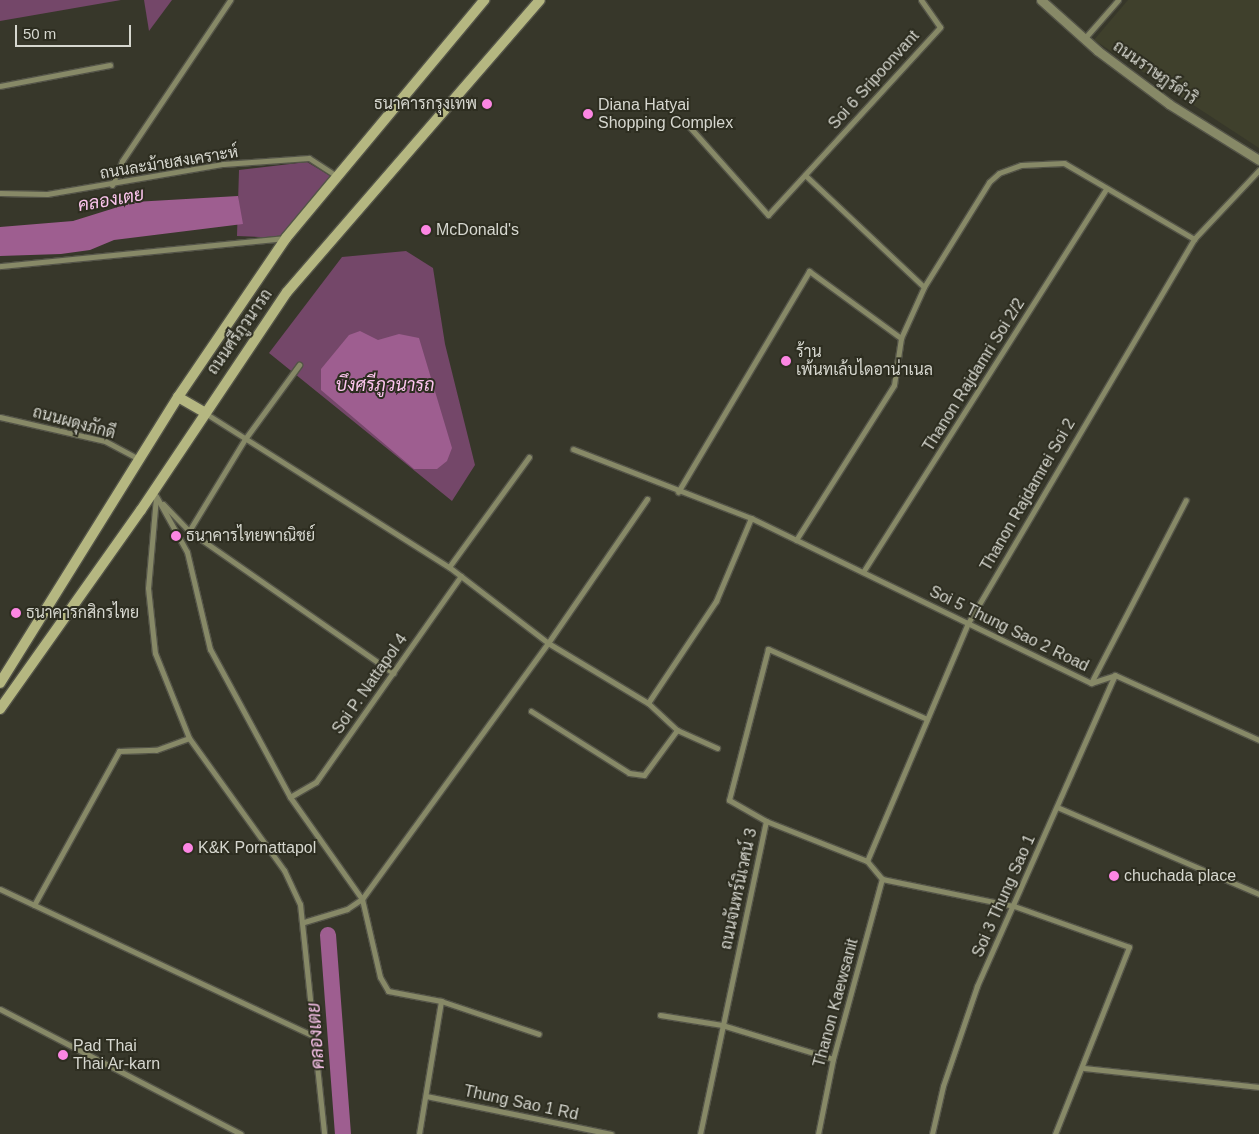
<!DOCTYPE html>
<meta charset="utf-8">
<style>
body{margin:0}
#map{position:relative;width:1259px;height:1134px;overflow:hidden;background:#37372a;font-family:Arial,Sarabun,sans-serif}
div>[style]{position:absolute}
.built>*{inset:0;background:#3f402c}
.green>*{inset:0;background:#744769}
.water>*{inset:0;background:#9e5e90}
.canal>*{height:16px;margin:-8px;padding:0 8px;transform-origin:8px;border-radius:8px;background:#9e5e90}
.roads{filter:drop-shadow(1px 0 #545448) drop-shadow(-1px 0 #545448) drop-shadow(0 1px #545448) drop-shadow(0 -1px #545448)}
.minor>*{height:5px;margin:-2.5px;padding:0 2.5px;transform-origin:2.5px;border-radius:2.5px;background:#878967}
.tertiary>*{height:9px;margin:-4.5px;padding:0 4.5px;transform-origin:4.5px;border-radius:4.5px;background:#878967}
.secondary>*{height:10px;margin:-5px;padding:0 5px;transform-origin:5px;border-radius:5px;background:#b5b781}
.dots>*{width:14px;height:14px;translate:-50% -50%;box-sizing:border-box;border:2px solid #2d2d20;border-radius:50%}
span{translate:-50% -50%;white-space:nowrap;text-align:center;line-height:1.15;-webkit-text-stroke:4px #2d2d20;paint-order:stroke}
.street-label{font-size:16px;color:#d6d7cf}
.poi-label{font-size:16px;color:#d6d7cf}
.right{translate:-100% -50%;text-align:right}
.left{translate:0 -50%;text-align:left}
.water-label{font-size:18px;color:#fcc5ee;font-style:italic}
.scale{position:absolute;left:15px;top:25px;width:116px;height:22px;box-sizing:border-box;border:2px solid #d6d7cf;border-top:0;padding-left:6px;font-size:15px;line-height:18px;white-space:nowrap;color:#d6d7cf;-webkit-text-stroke:4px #2d2d20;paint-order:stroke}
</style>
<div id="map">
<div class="built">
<div style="clip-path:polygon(1128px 0,1259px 0,1259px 148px,1094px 40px)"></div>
</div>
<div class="green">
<div style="clip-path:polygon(0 0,121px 0,0 21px)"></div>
<div style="clip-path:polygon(144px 0,172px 0,149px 31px)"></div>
<div style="clip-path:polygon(307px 162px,332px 177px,286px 238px,237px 236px,239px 170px)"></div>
<div style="clip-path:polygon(406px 251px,433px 268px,445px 344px,475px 465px,452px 501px,269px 353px,342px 257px)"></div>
</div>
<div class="water">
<div style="clip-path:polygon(238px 196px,243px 224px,114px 240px,90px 250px,61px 254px,0 256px,0 227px,73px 221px,134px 202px)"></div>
<div style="clip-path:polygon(360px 331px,378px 340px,399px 334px,419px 338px,452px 448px,447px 461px,437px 469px,414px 469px,321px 390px,321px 369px,349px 335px)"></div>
</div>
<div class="canal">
<div style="left:328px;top:935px;width:200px;rotate:85.7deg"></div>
</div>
<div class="roads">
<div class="minor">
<div style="left:1084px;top:39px;width:52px;rotate:-48.9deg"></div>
<div style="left:0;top:86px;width:112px;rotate:-10.8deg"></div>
<div style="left:687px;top:124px;width:122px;rotate:48.3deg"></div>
<div style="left:768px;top:215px;width:255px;rotate:-47.5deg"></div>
<div style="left:940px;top:27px;width:33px;rotate:-125deg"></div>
<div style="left:805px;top:175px;width:163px;rotate:43.3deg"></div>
<div style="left:112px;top:185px;width:26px;rotate:-67deg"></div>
<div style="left:122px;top:161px;width:194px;rotate:-56.1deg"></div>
<div style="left:0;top:193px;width:47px;rotate:1.2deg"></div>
<div style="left:47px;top:194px;width:179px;rotate:-9.7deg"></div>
<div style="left:223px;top:164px;width:86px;rotate:-4deg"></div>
<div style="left:309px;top:158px;width:33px;rotate:33deg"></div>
<div style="left:0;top:266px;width:287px;rotate:-5.6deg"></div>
<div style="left:205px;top:413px;width:289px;rotate:32.3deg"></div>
<div style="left:449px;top:567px;width:125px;rotate:37.5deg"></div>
<div style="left:548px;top:643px;width:175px;rotate:-55.5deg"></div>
<div style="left:0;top:417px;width:108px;rotate:12.9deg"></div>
<div style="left:105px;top:441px;width:38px;rotate:28deg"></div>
<div style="left:573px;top:449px;width:191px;rotate:21.2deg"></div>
<div style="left:751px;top:518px;width:378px;rotate:25.9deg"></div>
<div style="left:1091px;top:683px;width:25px;rotate:-18deg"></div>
<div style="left:1115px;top:675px;width:158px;rotate:24.3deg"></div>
<div style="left:678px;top:492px;width:257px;rotate:-59.3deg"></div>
<div style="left:809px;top:271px;width:114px;rotate:36.1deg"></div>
<div style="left:156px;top:496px;width:64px;rotate:61deg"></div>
<div style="left:187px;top:552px;width:100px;rotate:76.7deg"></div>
<div style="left:210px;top:649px;width:168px;rotate:61.6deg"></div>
<div style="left:290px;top:797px;width:125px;rotate:54.8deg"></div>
<div style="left:362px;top:899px;width:80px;rotate:77deg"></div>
<div style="left:380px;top:977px;width:16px;rotate:60deg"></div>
<div style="left:388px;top:991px;width:54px;rotate:10.7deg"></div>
<div style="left:441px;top:1001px;width:103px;rotate:18.6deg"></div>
<div style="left:156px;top:497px;width:91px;rotate:95deg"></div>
<div style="left:148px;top:588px;width:65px;rotate:83.9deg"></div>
<div style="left:155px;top:653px;width:92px;rotate:68.2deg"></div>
<div style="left:189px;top:738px;width:163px;rotate:54.3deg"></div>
<div style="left:284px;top:870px;width:38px;rotate:65deg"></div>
<div style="left:300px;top:904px;width:231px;rotate:84deg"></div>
<div style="left:163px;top:504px;width:37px;rotate:46deg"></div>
<div style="left:189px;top:531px;width:249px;rotate:34.8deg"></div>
<div style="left:189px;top:531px;width:108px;rotate:-58.7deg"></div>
<div style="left:245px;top:439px;width:92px;rotate:-53.9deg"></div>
<div style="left:796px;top:540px;width:183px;rotate:-57.7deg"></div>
<div style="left:894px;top:385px;width:48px;rotate:-81.5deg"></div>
<div style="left:901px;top:338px;width:56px;rotate:-65.7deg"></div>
<div style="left:924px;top:287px;width:123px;rotate:-58.2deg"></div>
<div style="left:989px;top:182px;width:13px;rotate:-42deg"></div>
<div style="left:999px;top:173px;width:23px;rotate:-20deg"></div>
<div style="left:1021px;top:165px;width:43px;rotate:-2.7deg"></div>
<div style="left:1064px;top:163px;width:151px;rotate:30.3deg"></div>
<div style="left:449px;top:567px;width:136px;rotate:-54deg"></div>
<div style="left:863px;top:572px;width:452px;rotate:-57.6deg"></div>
<div style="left:1091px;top:683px;width:206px;rotate:-62.6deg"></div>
<div style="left:648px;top:703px;width:40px;rotate:43deg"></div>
<div style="left:677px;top:730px;width:44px;rotate:24.2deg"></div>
<div style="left:531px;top:711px;width:116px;rotate:32.3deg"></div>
<div style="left:629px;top:773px;width:15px;rotate:8deg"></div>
<div style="left:644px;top:775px;width:56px;rotate:-53.7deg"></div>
<div style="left:927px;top:719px;width:174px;rotate:-156.2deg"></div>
<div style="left:768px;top:649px;width:156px;rotate:104.5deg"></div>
<div style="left:729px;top:800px;width:43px;rotate:29.6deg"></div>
<div style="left:766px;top:821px;width:109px;rotate:21.6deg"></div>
<div style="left:867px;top:861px;width:23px;rotate:50deg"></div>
<div style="left:882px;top:879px;width:135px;rotate:11.6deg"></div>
<div style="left:1014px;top:906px;width:122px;rotate:19.6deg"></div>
<div style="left:1129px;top:947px;width:201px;rotate:111.6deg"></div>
<div style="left:290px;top:797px;width:30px;rotate:-30deg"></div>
<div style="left:316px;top:782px;width:252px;rotate:-54.9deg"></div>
<div style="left:1057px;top:807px;width:220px;rotate:23.3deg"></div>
<div style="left:867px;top:861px;width:259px;rotate:-67deg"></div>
<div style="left:968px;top:623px;width:446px;rotate:-59.5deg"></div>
<div style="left:1194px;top:239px;width:95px;rotate:-46.7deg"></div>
<div style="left:0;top:889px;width:344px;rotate:25.1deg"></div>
<div style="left:34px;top:905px;width:176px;rotate:-61.1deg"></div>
<div style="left:119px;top:751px;width:37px;rotate:-2deg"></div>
<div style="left:156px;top:750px;width:35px;rotate:-20deg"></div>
<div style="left:304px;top:922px;width:45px;rotate:-16.8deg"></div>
<div style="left:347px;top:909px;width:18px;rotate:-34deg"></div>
<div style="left:362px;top:899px;width:316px;rotate:-54deg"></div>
<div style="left:548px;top:643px;width:117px;rotate:31deg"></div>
<div style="left:648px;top:703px;width:123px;rotate:-56.3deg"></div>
<div style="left:716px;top:601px;width:90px;rotate:-67.1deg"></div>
<div style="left:0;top:1009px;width:271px;rotate:27.4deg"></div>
<div style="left:660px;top:1015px;width:63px;rotate:9.2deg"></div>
<div style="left:722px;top:1025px;width:116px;rotate:17deg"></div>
<div style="left:1084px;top:1068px;width:176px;rotate:6.2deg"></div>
<div style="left:426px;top:1096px;width:189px;rotate:11.6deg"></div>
<div style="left:419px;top:1134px;width:135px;rotate:-80.6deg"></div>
<div style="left:700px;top:1134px;width:320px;rotate:-78.1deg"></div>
<div style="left:818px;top:1134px;width:76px;rotate:-78.7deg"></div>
<div style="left:833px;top:1059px;width:187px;rotate:-74.8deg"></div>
<div style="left:932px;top:1134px;width:49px;rotate:-77.1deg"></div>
<div style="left:943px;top:1086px;width:106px;rotate:-71.2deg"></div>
<div style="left:977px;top:986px;width:340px;rotate:-66.1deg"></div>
</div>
<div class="tertiary">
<div style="left:1041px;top:0;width:76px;rotate:41.8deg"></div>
<div style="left:1098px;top:51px;width:89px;rotate:36.7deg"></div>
<div style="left:1169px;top:104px;width:106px;rotate:31.9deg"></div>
</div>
<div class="secondary">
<div style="left:178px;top:397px;width:30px;rotate:30deg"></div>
<div style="left:0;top:683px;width:337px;rotate:-58.1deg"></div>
<div style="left:178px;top:397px;width:192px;rotate:-55.8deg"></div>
<div style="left:286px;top:238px;width:310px;rotate:-50.2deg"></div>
<div style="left:0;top:709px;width:244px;rotate:-54.7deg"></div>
<div style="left:141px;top:510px;width:262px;rotate:-56.2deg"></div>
<div style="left:287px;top:292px;width:386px;rotate:-49.1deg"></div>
</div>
</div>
<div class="dots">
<div style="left:487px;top:104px;background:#fc86e3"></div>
<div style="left:588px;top:114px;background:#fc86e3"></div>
<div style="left:426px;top:230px;background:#fc86e3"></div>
<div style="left:786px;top:361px;background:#fc86e3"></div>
<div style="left:176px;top:536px;background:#fc86e3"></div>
<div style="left:16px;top:613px;background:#fc86e3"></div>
<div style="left:188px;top:848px;background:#fc86e3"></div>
<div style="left:1114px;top:876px;background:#fc86e3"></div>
<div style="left:63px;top:1055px;background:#fc86e3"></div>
</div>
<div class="street-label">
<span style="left:1155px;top:73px;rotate:35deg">ถนนราษฎร์ดำริ</span>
<span style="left:874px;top:80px;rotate:-48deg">Soi 6 Sripoonvant</span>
<span style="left:169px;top:163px;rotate:-9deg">ถนนละม้ายสงเคราะห์</span>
<span style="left:240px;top:332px;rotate:-55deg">ถนนศรีภูวนารถ</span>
<span style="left:974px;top:375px;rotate:-58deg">Thanon Rajdamri Soi 2/2</span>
<span style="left:74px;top:423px;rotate:15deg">ถนนผดุงภักดี</span>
<span style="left:1028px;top:495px;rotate:-60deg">Thanon Rajdamrei Soi 2</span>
<span style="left:1009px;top:629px;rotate:26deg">Soi 5 Thung Sao 2 Road</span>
<span style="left:370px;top:684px;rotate:-55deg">Soi P. Nattapol 4</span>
<span style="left:739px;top:889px;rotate:-78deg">ถนนจันทร์นิเวศน์ 3</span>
<span style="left:1004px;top:896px;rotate:-66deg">Soi 3 Thung Sao 1</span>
<span style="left:836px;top:1003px;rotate:-75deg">Thanon Kaewsanit</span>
<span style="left:521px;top:1103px;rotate:12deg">Thung Sao 1 Rd</span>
</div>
<div class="poi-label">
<span class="right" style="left:477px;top:104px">ธนาคารกรุงเทพ</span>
<span class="left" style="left:598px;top:114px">Diana Hatyai<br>Shopping Complex</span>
<span class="left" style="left:436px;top:230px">McDonald's</span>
<span class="left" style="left:796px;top:361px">ร้าน<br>เพ้นทเล้บไดอาน่าเนล</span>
<span class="left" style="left:186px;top:536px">ธนาคารไทยพาณิชย์</span>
<span class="left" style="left:26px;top:613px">ธนาคารกสิกรไทย</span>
<span class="left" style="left:198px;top:848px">K&amp;K Pornattapol</span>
<span class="left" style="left:1124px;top:876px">chuchada place</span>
<span class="left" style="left:73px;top:1055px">Pad Thai<br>Thai Ar-karn</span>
</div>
<div class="water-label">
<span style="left:111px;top:200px;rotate:-10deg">คลองเตย</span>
<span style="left:385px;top:385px">บึงศรีภูวนารถ</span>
<span style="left:316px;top:1036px;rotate:-94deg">คลองเตย</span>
</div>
<div class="scale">50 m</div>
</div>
